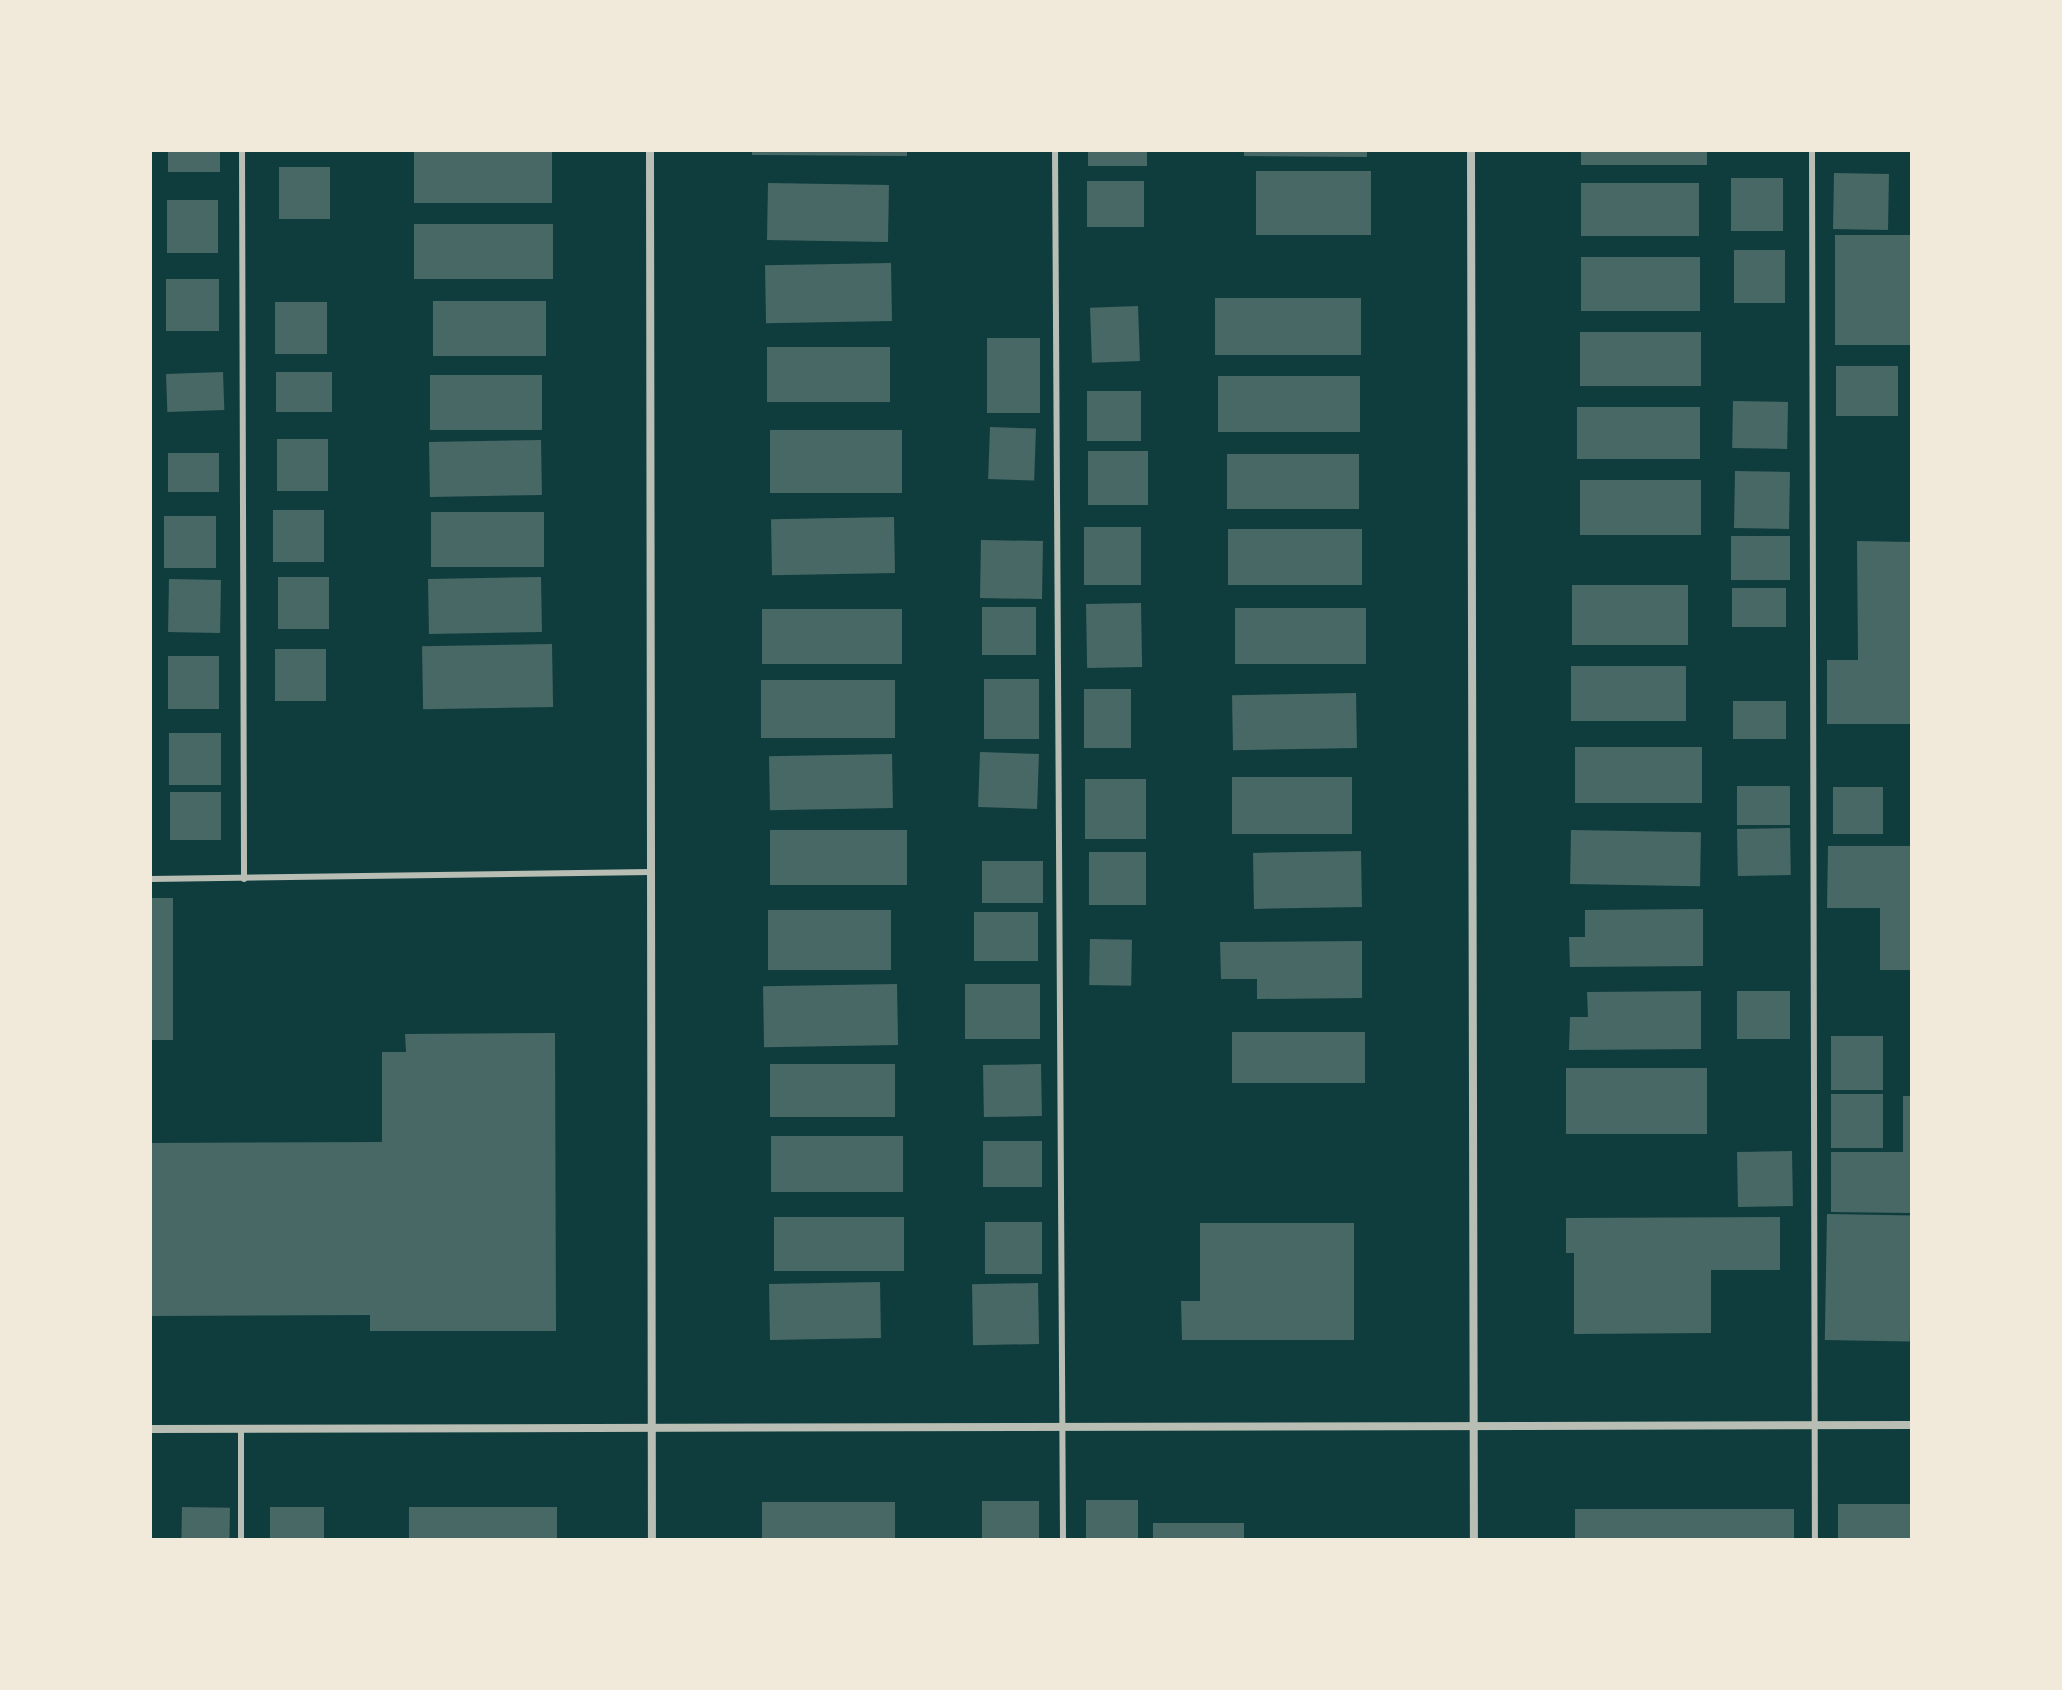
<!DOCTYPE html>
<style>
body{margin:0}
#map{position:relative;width:2062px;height:1690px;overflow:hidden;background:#0f3d3e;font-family:"IBM Plex Sans",sans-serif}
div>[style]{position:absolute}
.building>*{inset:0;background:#486865;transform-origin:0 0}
.service>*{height:6px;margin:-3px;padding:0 3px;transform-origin:3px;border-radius:3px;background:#b8beb3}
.minor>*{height:8px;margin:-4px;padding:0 4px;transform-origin:4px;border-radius:4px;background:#b8beb3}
span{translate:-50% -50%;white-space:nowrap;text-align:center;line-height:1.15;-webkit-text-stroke:6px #f1e9da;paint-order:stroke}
.frame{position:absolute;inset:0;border:152px solid #f1e9da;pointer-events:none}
</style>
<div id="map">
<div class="building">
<div style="left:168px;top:150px;width:52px;height:22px"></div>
<div style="left:414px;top:150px;width:138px;height:53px"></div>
<div style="clip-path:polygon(752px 150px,907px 150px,907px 156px,752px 155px)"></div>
<div style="left:1088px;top:150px;width:59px;height:16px"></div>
<div style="clip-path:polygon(1244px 150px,1367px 150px,1367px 157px,1244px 156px)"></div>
<div style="left:1581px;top:150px;width:126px;height:15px"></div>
<div style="left:279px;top:167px;width:51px;height:52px"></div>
<div style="left:1256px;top:171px;width:115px;height:64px"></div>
<div style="left:1834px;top:173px;width:55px;height:56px;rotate:1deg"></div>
<div style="left:1731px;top:178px;width:52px;height:53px"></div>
<div style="left:1087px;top:181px;width:57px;height:46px"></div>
<div style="left:768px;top:183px;width:121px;height:57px;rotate:1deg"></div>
<div style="left:1581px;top:183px;width:118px;height:53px"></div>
<div style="left:167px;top:200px;width:51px;height:53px"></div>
<div style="left:414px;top:224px;width:139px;height:55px"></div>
<div style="left:1835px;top:235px;width:77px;height:110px"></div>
<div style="left:1734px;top:250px;width:51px;height:53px"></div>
<div style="left:1581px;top:257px;width:119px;height:54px"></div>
<div style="left:891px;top:263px;width:58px;height:126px;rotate:89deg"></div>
<div style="left:166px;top:279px;width:53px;height:52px"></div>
<div style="left:1215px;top:298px;width:146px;height:57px"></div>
<div style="left:433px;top:301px;width:113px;height:55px"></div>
<div style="left:275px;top:302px;width:52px;height:52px"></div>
<div style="left:1138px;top:306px;width:55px;height:48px;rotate:88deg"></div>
<div style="left:1580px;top:332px;width:121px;height:54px"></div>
<div style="left:987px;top:338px;width:53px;height:75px"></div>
<div style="left:767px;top:347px;width:123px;height:55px"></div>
<div style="left:1836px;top:366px;width:62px;height:50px"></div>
<div style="left:223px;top:372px;width:38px;height:57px;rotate:88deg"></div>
<div style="left:332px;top:372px;width:40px;height:56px;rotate:90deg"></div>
<div style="left:542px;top:375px;width:55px;height:112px;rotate:90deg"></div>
<div style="left:1218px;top:376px;width:142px;height:56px"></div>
<div style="left:1087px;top:391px;width:54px;height:50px"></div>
<div style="left:1733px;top:401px;width:55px;height:47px;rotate:1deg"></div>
<div style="left:1700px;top:407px;width:52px;height:123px;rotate:90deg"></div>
<div style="left:990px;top:427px;width:46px;height:52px;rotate:2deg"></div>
<div style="left:770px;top:430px;width:132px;height:63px"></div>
<div style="left:277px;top:439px;width:51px;height:52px"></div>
<div style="left:541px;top:440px;width:55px;height:112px;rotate:89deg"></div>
<div style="left:1088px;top:451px;width:60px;height:54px"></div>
<div style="left:168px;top:453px;width:51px;height:39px"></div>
<div style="left:1227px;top:454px;width:132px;height:55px"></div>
<div style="left:1735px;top:471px;width:55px;height:57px;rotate:1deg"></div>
<div style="left:1580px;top:480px;width:121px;height:55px"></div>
<div style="left:273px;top:510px;width:51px;height:52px"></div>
<div style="left:544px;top:512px;width:55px;height:113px;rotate:90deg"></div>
<div style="left:164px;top:516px;width:52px;height:52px"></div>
<div style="left:894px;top:517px;width:56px;height:123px;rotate:89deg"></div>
<div style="left:1084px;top:527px;width:57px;height:58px"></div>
<div style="left:1228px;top:529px;width:134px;height:56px"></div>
<div style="left:1790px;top:536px;width:44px;height:59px;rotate:90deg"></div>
<div style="left:981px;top:540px;width:62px;height:58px;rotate:1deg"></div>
<div style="clip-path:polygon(1857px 541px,1912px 542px,1912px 724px,1827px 724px,1827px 660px,1858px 660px)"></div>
<div style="left:278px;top:577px;width:51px;height:52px"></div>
<div style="left:541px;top:577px;width:55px;height:113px;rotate:89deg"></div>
<div style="left:169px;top:579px;width:52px;height:53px;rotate:1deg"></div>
<div style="left:1688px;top:585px;width:60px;height:116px;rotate:90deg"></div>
<div style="left:1732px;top:588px;width:54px;height:39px"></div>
<div style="left:1141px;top:603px;width:64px;height:55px;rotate:89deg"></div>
<div style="left:1036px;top:607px;width:48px;height:54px;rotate:90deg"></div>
<div style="left:1235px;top:608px;width:131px;height:56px"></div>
<div style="left:762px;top:609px;width:140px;height:55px"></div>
<div style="left:552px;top:644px;width:63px;height:130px;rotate:89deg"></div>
<div style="left:275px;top:649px;width:51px;height:52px"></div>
<div style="left:168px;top:656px;width:51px;height:53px"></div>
<div style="left:1571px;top:666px;width:115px;height:55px"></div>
<div style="left:1039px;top:679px;width:60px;height:55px;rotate:90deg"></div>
<div style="left:761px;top:680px;width:134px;height:58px"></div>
<div style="left:1084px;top:689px;width:47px;height:59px"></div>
<div style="left:1356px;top:693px;width:55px;height:124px;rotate:89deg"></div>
<div style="left:1733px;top:701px;width:53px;height:38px"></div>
<div style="left:169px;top:733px;width:52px;height:52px"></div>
<div style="left:1702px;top:747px;width:56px;height:127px;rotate:90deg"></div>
<div style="left:980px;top:752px;width:59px;height:55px;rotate:2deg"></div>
<div style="left:892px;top:754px;width:54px;height:123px;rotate:89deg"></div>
<div style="left:1352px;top:777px;width:57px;height:120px;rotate:90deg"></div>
<div style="left:1085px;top:779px;width:61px;height:60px"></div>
<div style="left:1737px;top:786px;width:53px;height:39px"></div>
<div style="left:1833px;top:787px;width:50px;height:47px"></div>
<div style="left:221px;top:792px;width:48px;height:51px;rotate:90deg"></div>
<div style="left:1790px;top:828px;width:47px;height:53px;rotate:89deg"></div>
<div style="left:770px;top:830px;width:137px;height:55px"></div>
<div style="left:1571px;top:830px;width:130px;height:54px;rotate:1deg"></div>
<div style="clip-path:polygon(1828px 846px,1912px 846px,1912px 970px,1880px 970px,1880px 908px,1827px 908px)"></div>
<div style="left:1361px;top:851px;width:56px;height:108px;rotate:89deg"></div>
<div style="left:1089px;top:852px;width:57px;height:53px"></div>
<div style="left:982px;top:861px;width:61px;height:42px"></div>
<div style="left:150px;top:898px;width:23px;height:142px"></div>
<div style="clip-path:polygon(1703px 909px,1703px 966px,1570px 967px,1569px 937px,1585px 937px,1585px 910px)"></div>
<div style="left:768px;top:910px;width:123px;height:60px"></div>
<div style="left:1038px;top:912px;width:49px;height:64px;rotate:90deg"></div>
<div style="left:1090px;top:939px;width:42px;height:46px;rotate:1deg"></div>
<div style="clip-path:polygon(1362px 941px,1362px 998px,1257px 999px,1257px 979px,1221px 979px,1220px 942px)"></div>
<div style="left:897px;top:984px;width:61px;height:134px;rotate:89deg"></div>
<div style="left:965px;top:984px;width:75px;height:55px"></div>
<div style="clip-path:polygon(1701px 991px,1701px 1049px,1569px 1050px,1570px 1017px,1588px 1017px,1587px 992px)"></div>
<div style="left:1737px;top:991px;width:53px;height:48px"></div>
<div style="left:1232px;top:1032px;width:133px;height:51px"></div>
<div style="clip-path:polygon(555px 1033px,556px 1331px,370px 1331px,370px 1315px,150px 1316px,150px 1143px,382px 1142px,382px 1052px,406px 1052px,405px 1034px)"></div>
<div style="left:1831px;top:1036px;width:52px;height:54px"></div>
<div style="left:770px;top:1064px;width:125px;height:53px"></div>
<div style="left:1041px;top:1064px;width:52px;height:58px;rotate:89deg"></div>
<div style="left:1566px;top:1068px;width:141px;height:66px"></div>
<div style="left:1883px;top:1094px;width:54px;height:52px;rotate:90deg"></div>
<div style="clip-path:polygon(1903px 1096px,1912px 1096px,1912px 1213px,1831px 1212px,1831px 1152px,1903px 1152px)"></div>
<div style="left:771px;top:1136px;width:132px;height:56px"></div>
<div style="left:983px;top:1141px;width:59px;height:46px"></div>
<div style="left:1792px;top:1151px;width:55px;height:55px;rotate:89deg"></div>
<div style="left:1827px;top:1214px;width:85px;height:126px;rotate:1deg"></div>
<div style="left:774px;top:1217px;width:130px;height:54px"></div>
<div style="clip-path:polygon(1780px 1217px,1780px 1270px,1711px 1270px,1711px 1333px,1574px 1334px,1574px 1253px,1566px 1253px,1566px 1218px)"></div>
<div style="left:985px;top:1222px;width:57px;height:52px"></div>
<div style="clip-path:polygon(1200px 1223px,1354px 1223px,1354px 1340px,1182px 1340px,1181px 1301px,1200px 1301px)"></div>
<div style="left:880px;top:1282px;width:56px;height:111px;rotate:89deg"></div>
<div style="left:1038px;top:1283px;width:61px;height:66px;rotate:89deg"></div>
<div style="left:1086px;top:1500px;width:52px;height:40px"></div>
<div style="left:982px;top:1501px;width:57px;height:39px"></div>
<div style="left:762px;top:1502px;width:133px;height:38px"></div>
<div style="left:1838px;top:1504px;width:74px;height:36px"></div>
<div style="left:182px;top:1507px;width:48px;height:33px;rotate:1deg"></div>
<div style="left:270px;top:1507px;width:54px;height:33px"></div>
<div style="left:557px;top:1507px;width:33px;height:148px;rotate:90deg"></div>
<div style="left:1794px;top:1509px;width:31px;height:219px;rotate:90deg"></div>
<div style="left:1153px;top:1523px;width:91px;height:17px"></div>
</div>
<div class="service">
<div style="left:242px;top:150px;width:729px;rotate:89.84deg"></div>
<div style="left:1055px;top:150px;width:1390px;rotate:89.67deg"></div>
<div style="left:1812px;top:150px;width:1390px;rotate:89.88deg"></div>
<div style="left:150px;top:879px;width:501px;rotate:-0.8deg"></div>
<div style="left:241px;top:1540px;width:111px;rotate:-90deg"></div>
</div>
<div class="minor">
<div style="left:650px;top:150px;width:1390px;rotate:89.92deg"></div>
<div style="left:1471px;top:150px;width:1390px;rotate:89.88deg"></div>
<div style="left:150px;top:1429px;width:1762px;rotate:-0.13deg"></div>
</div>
<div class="frame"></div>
</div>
